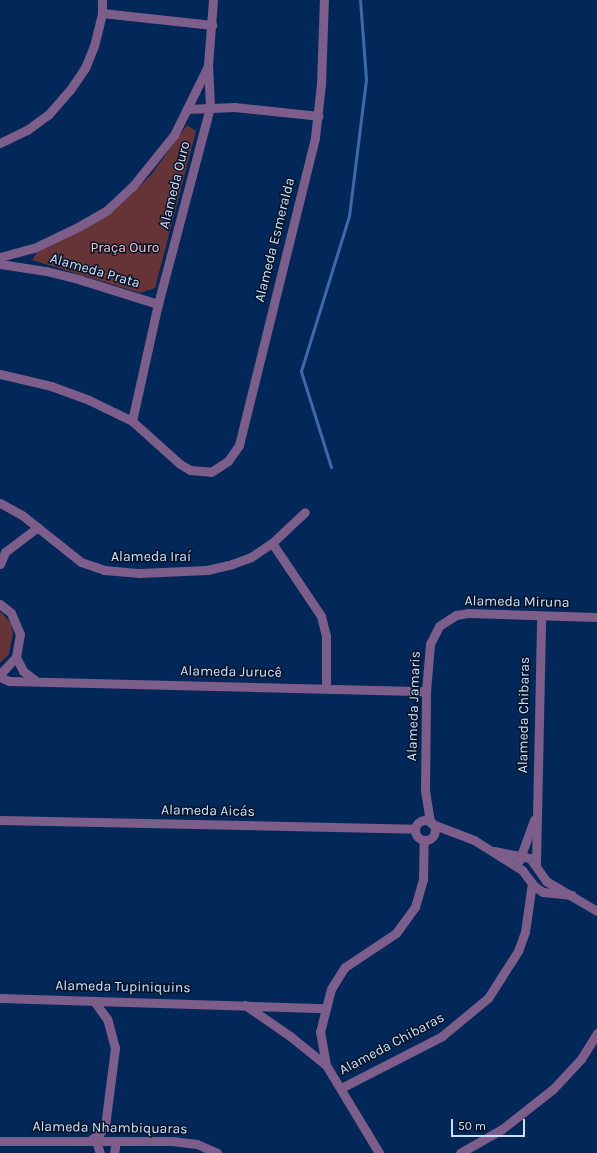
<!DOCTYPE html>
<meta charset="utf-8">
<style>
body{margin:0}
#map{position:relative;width:597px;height:1153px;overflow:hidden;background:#02285a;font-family:Karla,sans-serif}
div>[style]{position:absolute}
.green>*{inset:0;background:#663437}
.stream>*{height:3px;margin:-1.5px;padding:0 1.5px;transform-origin:1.5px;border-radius:1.5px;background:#3d6aaa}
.minor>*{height:9px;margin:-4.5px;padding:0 4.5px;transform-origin:4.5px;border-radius:4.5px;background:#7d5d89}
.minor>.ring{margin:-4.5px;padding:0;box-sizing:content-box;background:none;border:9px solid #7d5d89;border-radius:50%}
span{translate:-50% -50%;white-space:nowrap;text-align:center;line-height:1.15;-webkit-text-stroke:3px #041328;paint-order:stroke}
.street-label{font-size:14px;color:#cee0f9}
.park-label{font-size:14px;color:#f7c5c6}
.scale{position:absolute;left:451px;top:1119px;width:74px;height:18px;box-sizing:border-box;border:2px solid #cee0f9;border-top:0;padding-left:5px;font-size:12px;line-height:14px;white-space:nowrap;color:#cee0f9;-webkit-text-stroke:3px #041328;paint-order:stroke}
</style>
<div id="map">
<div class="green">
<div style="clip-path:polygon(187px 125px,196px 131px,155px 288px,140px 293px,32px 260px,39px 250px,85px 228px,121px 204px,151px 175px)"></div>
<div style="clip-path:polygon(0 611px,11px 623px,13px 633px,9px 654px,0 663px)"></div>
</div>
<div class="stream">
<div style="left:331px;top:467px;width:101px;rotate:-107.4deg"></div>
<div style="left:301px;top:371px;width:162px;rotate:-72.8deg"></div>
<div style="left:349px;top:216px;width:138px;rotate:-82.9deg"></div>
<div style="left:366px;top:79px;width:79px;rotate:-94.3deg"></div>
</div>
<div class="minor">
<div style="left:102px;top:13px;width:111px;rotate:6.2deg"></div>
<div style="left:188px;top:109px;width:46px;rotate:-2.5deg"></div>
<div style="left:234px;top:107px;width:85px;rotate:6deg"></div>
<div style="left:0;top:143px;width:30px;rotate:-26deg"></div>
<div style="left:27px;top:130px;width:26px;rotate:-36deg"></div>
<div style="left:48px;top:115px;width:33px;rotate:-49deg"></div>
<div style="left:70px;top:90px;width:27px;rotate:-56deg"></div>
<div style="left:85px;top:68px;width:24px;rotate:-68deg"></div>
<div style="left:94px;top:46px;width:34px;rotate:-76deg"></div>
<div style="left:102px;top:13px;width:13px;rotate:-90deg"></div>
<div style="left:0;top:257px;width:35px;rotate:-15deg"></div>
<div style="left:34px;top:248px;width:49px;rotate:-25.5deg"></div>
<div style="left:78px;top:227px;width:34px;rotate:-30deg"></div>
<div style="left:107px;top:210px;width:34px;rotate:-43deg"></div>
<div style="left:132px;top:187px;width:67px;rotate:-51.1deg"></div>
<div style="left:174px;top:135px;width:77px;rotate:-63.8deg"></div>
<div style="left:0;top:264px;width:47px;rotate:8.7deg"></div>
<div style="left:46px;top:271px;width:36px;rotate:14deg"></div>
<div style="left:81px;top:280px;width:81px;rotate:17.3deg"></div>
<div style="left:0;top:374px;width:52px;rotate:13.2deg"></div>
<div style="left:51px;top:386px;width:40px;rotate:20.2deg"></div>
<div style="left:89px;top:400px;width:48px;rotate:26deg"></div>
<div style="left:132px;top:421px;width:64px;rotate:41.9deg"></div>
<div style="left:180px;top:464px;width:12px;rotate:31deg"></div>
<div style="left:190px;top:470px;width:21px;rotate:5deg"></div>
<div style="left:211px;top:472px;width:20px;rotate:-33deg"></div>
<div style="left:228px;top:461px;width:19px;rotate:-55deg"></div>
<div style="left:239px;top:445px;width:317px;rotate:-76.1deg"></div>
<div style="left:315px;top:137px;width:53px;rotate:-83.5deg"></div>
<div style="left:321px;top:84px;width:84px;rotate:-88deg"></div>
<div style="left:132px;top:421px;width:120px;rotate:-77.5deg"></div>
<div style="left:158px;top:304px;width:204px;rotate:-75.2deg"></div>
<div style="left:210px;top:107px;width:42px;rotate:-92.7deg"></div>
<div style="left:208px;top:65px;width:65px;rotate:-85.6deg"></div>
<div style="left:0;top:503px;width:25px;rotate:29deg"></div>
<div style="left:22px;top:515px;width:75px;rotate:38.5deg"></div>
<div style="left:81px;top:562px;width:24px;rotate:19deg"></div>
<div style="left:104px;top:570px;width:36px;rotate:5deg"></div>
<div style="left:140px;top:573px;width:67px;rotate:-2.6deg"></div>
<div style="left:207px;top:570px;width:26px;rotate:-13deg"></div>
<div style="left:232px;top:564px;width:20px;rotate:-20deg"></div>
<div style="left:251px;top:557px;width:25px;rotate:-34deg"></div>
<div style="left:272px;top:543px;width:45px;rotate:-43.2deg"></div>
<div style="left:272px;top:543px;width:88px;rotate:56.1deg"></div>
<div style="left:321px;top:616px;width:21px;rotate:76deg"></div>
<div style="left:326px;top:636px;width:52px;rotate:90deg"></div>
<div style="left:0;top:564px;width:13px;rotate:-67deg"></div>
<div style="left:5px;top:552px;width:41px;rotate:-37.1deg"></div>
<div style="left:0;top:604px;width:14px;rotate:39deg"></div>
<div style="left:11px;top:613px;width:23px;rotate:67deg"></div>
<div style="left:20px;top:634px;width:23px;rotate:100deg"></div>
<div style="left:16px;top:657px;width:23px;rotate:133deg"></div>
<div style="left:16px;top:657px;width:16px;rotate:63deg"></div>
<div style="left:23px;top:671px;width:15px;rotate:37deg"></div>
<div style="left:0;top:677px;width:10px;rotate:24deg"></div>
<div style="left:9px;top:681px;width:417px;rotate:1.4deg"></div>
<div style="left:0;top:820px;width:415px;rotate:1.2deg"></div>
<div class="ring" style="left:415px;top:820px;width:11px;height:11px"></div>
<div style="left:430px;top:822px;width:32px;rotate:-99deg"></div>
<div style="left:425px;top:790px;width:99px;rotate:-89.4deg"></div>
<div style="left:426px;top:691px;width:47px;rotate:-85.1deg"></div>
<div style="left:430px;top:644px;width:20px;rotate:-63deg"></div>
<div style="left:439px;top:626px;width:20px;rotate:-33deg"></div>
<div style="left:456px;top:615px;width:12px;rotate:-9deg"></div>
<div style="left:468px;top:613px;width:129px;rotate:1.8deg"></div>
<div style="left:432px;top:824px;width:45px;rotate:20.9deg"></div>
<div style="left:474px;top:840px;width:57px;rotate:32deg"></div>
<div style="left:522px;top:870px;width:20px;rotate:53deg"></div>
<div style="left:534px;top:886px;width:11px;rotate:34deg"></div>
<div style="left:543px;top:892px;width:29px;rotate:6deg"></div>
<div style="left:494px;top:851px;width:37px;rotate:11deg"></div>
<div style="left:530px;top:858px;width:28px;rotate:55deg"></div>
<div style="left:546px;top:881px;width:59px;rotate:30.5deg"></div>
<div style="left:519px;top:861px;width:44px;rotate:-69.9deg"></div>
<div style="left:536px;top:864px;width:248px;rotate:-88.8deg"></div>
<div style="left:0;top:998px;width:325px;rotate:1.8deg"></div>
<div style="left:245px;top:1005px;width:55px;rotate:34.6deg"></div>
<div style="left:290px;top:1036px;width:46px;rotate:38.9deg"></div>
<div style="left:326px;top:1065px;width:103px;rotate:58.9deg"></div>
<div style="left:326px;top:1065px;width:34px;rotate:-100deg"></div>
<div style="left:320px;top:1032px;width:44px;rotate:-75.7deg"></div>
<div style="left:331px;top:989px;width:26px;rotate:-58deg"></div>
<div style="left:345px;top:967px;width:61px;rotate:-33.7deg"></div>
<div style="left:396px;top:933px;width:32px;rotate:-54deg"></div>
<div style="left:415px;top:907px;width:29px;rotate:-74deg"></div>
<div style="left:423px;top:879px;width:39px;rotate:-89deg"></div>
<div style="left:341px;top:1088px;width:114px;rotate:-27.2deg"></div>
<div style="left:442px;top:1036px;width:60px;rotate:-39.6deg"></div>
<div style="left:488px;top:998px;width:56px;rotate:-57.4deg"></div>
<div style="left:518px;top:951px;width:20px;rotate:-70deg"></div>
<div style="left:525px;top:932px;width:49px;rotate:-81.9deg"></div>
<div style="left:0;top:1141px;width:172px"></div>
<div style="left:172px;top:1141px;width:25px;rotate:7deg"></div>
<div style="left:197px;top:1144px;width:22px;rotate:24deg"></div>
<div style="left:89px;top:1141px;width:12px;rotate:-35deg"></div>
<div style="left:99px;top:1134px;width:10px;rotate:-53deg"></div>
<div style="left:105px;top:1126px;width:79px;rotate:-82.7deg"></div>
<div style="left:115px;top:1048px;width:30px;rotate:-105deg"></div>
<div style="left:107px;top:1019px;width:22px;rotate:-126deg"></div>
<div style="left:96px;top:1141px;width:13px;rotate:72deg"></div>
<div style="left:114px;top:1153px;width:11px;rotate:-80deg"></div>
<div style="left:460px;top:1153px;width:48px;rotate:-29.7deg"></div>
<div style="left:502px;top:1129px;width:65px;rotate:-38.1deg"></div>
<div style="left:553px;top:1089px;width:41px;rotate:-47deg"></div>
<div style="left:581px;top:1059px;width:31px;rotate:-58deg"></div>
</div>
<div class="street-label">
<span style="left:175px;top:185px;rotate:-76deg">Alameda Ouro</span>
<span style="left:275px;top:240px;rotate:-76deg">Alameda Esmeralda</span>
<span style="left:95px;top:271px;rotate:16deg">Alameda Prata</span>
<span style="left:151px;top:557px">Alameda Iraí</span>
<span style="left:517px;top:602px;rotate:1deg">Alameda Miruna</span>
<span style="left:231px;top:672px;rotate:1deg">Alameda Jurucê</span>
<span style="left:414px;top:706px;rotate:-88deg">Alameda Jamaris</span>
<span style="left:524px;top:715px;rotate:-89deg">Alameda Chibaras</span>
<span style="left:208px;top:811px;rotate:1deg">Alameda Aicás</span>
<span style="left:123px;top:987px;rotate:1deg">Alameda Tupiniquins</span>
<span style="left:392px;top:1044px;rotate:-28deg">Alameda Chibaras</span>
<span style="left:110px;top:1128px;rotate:1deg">Alameda Nhambiquaras</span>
</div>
<div class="park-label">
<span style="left:125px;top:248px">Praça Ouro</span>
</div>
<div class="scale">50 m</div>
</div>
